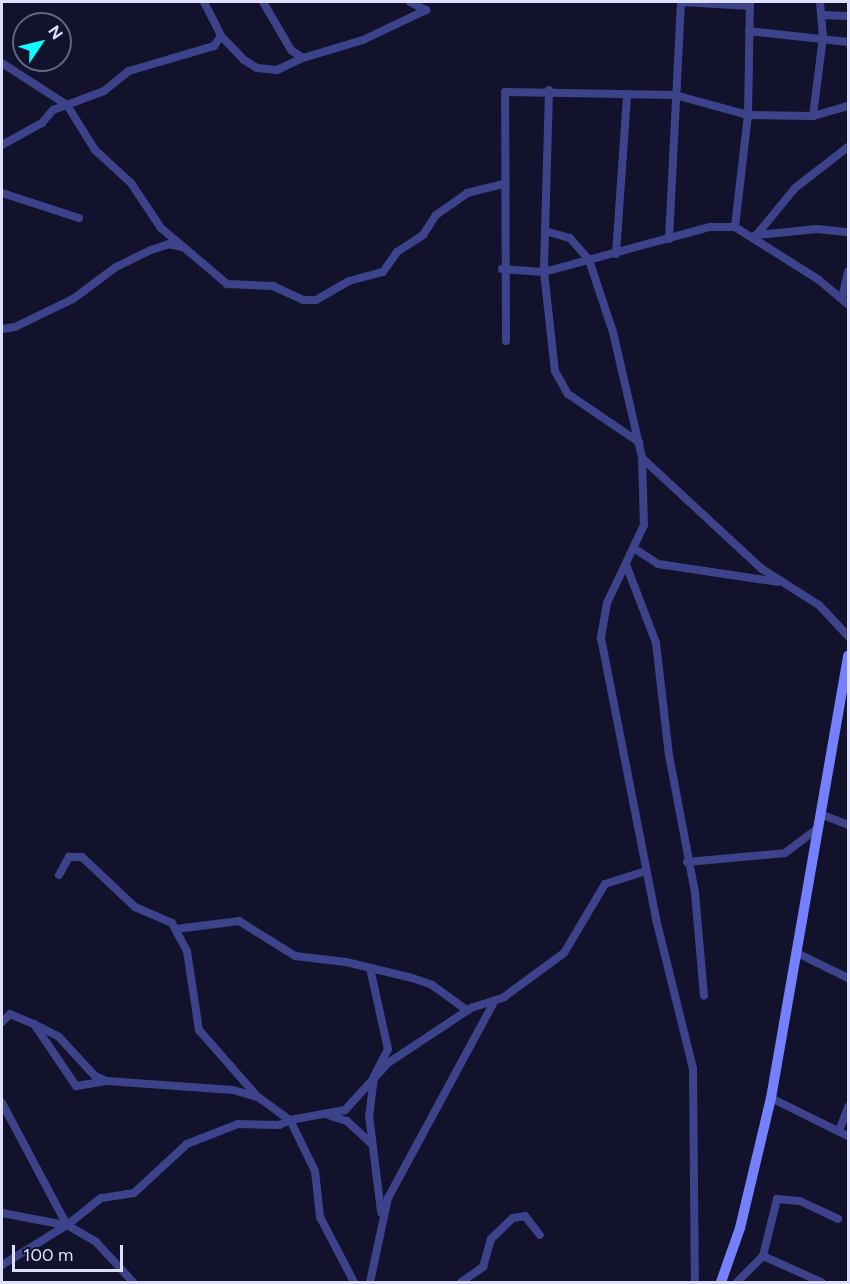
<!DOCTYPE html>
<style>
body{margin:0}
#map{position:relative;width:850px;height:1284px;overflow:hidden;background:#13122d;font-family:Figtree,sans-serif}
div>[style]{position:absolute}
.street>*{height:8px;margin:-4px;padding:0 4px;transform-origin:4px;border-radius:4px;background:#3d438b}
.secondary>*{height:10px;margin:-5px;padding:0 5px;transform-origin:5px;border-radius:5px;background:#7580ff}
span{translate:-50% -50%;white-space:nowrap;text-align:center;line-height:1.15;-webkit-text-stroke:6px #13122d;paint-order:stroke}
.frame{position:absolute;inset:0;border:3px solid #dedeff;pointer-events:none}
.north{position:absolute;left:12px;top:12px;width:60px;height:60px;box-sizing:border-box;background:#13122d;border:2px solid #646481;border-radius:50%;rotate:55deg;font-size:16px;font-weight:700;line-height:24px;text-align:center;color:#dedeff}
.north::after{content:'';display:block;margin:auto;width:21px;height:27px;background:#0afefc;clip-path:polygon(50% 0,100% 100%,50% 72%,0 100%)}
.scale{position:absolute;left:12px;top:1245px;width:111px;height:27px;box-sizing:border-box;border:3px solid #dedeff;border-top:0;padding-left:8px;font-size:18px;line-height:21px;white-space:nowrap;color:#dedeff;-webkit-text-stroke:4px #13122d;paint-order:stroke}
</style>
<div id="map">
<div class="street">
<div style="left:204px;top:2px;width:38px;rotate:63deg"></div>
<div style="left:221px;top:36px;width:33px;rotate:46deg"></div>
<div style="left:244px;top:60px;width:15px;rotate:32deg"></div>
<div style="left:257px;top:68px;width:20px;rotate:6deg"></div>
<div style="left:277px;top:70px;width:29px;rotate:-25deg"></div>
<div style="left:263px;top:2px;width:56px;rotate:59.7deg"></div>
<div style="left:291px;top:50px;width:14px;rotate:34deg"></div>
<div style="left:303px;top:58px;width:63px;rotate:-16.7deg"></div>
<div style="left:363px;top:40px;width:70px;rotate:-25.5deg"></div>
<div style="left:410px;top:2px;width:18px;rotate:27deg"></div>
<div style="left:682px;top:2px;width:68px;rotate:3.4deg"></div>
<div style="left:821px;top:15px;width:27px;rotate:2deg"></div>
<div style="left:749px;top:31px;width:100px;rotate:6.3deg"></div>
<div style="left:2px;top:63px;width:77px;rotate:32.9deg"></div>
<div style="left:67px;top:105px;width:53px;rotate:58.1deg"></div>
<div style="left:95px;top:150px;width:49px;rotate:42.5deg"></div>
<div style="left:131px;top:183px;width:54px;rotate:56.3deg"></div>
<div style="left:161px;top:228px;width:87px;rotate:40.3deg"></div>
<div style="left:227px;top:284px;width:46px;rotate:2.5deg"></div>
<div style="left:273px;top:286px;width:33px;rotate:25deg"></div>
<div style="left:303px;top:300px;width:13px"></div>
<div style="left:316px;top:300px;width:38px;rotate:-30deg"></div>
<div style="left:349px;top:281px;width:35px;rotate:-15deg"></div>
<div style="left:383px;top:272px;width:24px;rotate:-55deg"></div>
<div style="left:397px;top:252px;width:31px;rotate:-33deg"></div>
<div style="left:423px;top:235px;width:24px;rotate:-57deg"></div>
<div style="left:436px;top:215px;width:38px;rotate:-35deg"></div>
<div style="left:467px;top:193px;width:36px;rotate:-14deg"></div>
<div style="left:549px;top:90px;width:182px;rotate:91.6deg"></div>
<div style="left:544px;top:272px;width:100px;rotate:83.7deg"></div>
<div style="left:555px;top:371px;width:26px;rotate:61deg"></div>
<div style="left:568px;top:394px;width:86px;rotate:34.1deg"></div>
<div style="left:813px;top:116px;width:80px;rotate:-82.8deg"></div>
<div style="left:823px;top:37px;width:35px;rotate:-95deg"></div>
<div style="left:2px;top:145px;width:46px;rotate:-28.8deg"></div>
<div style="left:42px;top:123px;width:17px;rotate:-50deg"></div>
<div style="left:53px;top:110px;width:54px;rotate:-20.4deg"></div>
<div style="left:104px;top:91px;width:32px;rotate:-39deg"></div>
<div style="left:129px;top:71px;width:89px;rotate:-16.4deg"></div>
<div style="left:214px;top:46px;width:12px;rotate:-55deg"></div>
<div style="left:2px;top:193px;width:81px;rotate:18deg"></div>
<div style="left:735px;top:227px;width:113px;rotate:-83.4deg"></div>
<div style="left:748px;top:115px;width:113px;rotate:-89deg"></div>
<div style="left:545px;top:231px;width:26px;rotate:16deg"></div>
<div style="left:570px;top:238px;width:29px;rotate:49deg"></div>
<div style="left:589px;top:260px;width:76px;rotate:71.6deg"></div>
<div style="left:613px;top:332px;width:129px;rotate:77deg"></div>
<div style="left:642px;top:458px;width:67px;rotate:88.3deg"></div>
<div style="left:644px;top:525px;width:86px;rotate:115.4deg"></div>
<div style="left:607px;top:603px;width:36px;rotate:100deg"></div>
<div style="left:601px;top:638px;width:286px;rotate:78.9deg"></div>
<div style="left:656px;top:919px;width:154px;rotate:76.1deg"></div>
<div style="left:693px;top:1069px;width:213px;rotate:89.5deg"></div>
<div style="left:756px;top:235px;width:61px;rotate:-5.6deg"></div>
<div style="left:817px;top:229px;width:31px;rotate:6deg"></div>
<div style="left:754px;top:238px;width:65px;rotate:-50.6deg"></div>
<div style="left:795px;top:188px;width:67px;rotate:-37.7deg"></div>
<div style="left:669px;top:239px;width:237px;rotate:-87.1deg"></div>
<div style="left:616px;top:254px;width:157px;rotate:-86deg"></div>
<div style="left:502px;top:269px;width:42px;rotate:4.1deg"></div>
<div style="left:544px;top:272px;width:172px;rotate:-15.2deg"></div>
<div style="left:710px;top:227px;width:25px"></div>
<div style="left:735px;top:227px;width:99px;rotate:32.2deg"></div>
<div style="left:819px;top:280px;width:38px;rotate:40deg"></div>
<div style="left:842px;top:298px;width:27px;rotate:-77deg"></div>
<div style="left:2px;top:329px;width:13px;rotate:-9deg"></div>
<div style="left:15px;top:327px;width:64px;rotate:-25.8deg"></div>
<div style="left:73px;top:299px;width:54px;rotate:-36.7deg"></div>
<div style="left:116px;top:267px;width:39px;rotate:-26deg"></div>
<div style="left:151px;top:250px;width:19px;rotate:-18deg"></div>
<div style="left:169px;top:244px;width:12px;rotate:14deg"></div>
<div style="left:506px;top:341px;width:249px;rotate:-90.2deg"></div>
<div style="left:505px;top:92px;width:170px;rotate:1deg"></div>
<div style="left:675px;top:95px;width:76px;rotate:15.3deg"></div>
<div style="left:748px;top:115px;width:65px;rotate:0.9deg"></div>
<div style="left:813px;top:116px;width:36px;rotate:-16deg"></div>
<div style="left:642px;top:458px;width:163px;rotate:42.8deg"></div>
<div style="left:762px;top:569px;width:67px;rotate:32.3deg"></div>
<div style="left:819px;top:605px;width:42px;rotate:46.9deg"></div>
<div style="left:635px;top:549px;width:27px;rotate:33deg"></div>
<div style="left:658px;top:564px;width:121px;rotate:8.5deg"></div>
<div style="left:627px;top:567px;width:81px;rotate:69.1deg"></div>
<div style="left:656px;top:643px;width:113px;rotate:83.4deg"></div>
<div style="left:669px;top:755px;width:140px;rotate:79.3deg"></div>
<div style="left:695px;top:893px;width:103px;rotate:85deg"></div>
<div style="left:820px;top:814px;width:30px;rotate:21deg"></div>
<div style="left:687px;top:862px;width:98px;rotate:-5.2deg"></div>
<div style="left:785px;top:853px;width:40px;rotate:-37deg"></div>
<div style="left:59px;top:875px;width:21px;rotate:-61deg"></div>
<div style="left:69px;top:857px;width:13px"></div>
<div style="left:82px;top:857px;width:73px;rotate:43.3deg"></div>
<div style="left:135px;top:907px;width:40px;rotate:23.4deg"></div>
<div style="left:172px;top:923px;width:32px;rotate:62deg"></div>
<div style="left:187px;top:951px;width:80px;rotate:81.4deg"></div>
<div style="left:199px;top:1030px;width:86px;rotate:48.8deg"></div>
<div style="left:176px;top:929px;width:64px;rotate:-7.2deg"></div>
<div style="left:239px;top:921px;width:66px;rotate:32deg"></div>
<div style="left:295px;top:956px;width:51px;rotate:6.7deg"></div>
<div style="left:346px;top:962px;width:68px;rotate:13.6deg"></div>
<div style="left:412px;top:978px;width:21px;rotate:19deg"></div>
<div style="left:432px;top:985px;width:44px;rotate:35.8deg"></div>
<div style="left:797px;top:953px;width:57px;rotate:26.1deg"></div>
<div style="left:370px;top:968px;width:83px;rotate:77.5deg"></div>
<div style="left:388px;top:1049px;width:31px;rotate:117deg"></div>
<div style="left:374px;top:1077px;width:38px;rotate:97deg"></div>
<div style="left:369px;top:1115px;width:98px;rotate:82.9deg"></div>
<div style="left:2px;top:1022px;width:11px;rotate:-45deg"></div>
<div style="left:10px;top:1014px;width:26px;rotate:23deg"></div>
<div style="left:34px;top:1024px;width:75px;rotate:55.9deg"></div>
<div style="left:76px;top:1086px;width:31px;rotate:-9deg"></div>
<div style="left:107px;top:1081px;width:126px;rotate:4.1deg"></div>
<div style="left:233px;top:1090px;width:26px;rotate:16deg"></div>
<div style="left:258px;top:1097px;width:39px;rotate:36deg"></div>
<div style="left:290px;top:1120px;width:12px;rotate:156deg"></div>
<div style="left:279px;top:1125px;width:41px;rotate:-178.6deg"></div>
<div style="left:238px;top:1124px;width:55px;rotate:158.6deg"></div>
<div style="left:187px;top:1144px;width:72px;rotate:137.2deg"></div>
<div style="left:134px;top:1193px;width:33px;rotate:171deg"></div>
<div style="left:101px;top:1198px;width:43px;rotate:141.5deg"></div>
<div style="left:67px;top:1225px;width:76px;rotate:148.4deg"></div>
<div style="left:34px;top:1024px;width:28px;rotate:27deg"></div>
<div style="left:59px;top:1037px;width:53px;rotate:47.3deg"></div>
<div style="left:95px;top:1076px;width:12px;rotate:24deg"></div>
<div style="left:771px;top:1098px;width:86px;rotate:26.3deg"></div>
<div style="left:2px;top:1103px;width:138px;rotate:62deg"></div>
<div style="left:67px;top:1225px;width:34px;rotate:30deg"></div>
<div style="left:96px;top:1242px;width:54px;rotate:47.2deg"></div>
<div style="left:328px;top:1115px;width:20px;rotate:18deg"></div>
<div style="left:347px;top:1121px;width:34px;rotate:43deg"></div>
<div style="left:839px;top:1131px;width:26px;rotate:-69deg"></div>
<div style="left:2px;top:1213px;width:64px;rotate:10.8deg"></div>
<div style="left:763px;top:1256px;width:64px;rotate:24.1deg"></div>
<div style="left:354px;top:1282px;width:73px;rotate:-117.6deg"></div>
<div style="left:320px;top:1217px;width:46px;rotate:-96.2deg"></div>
<div style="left:315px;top:1171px;width:57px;rotate:-116.1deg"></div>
<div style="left:290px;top:1120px;width:56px;rotate:-10.3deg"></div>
<div style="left:345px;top:1110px;width:64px;rotate:-47.5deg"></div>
<div style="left:388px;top:1063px;width:100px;rotate:-33.5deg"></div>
<div style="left:471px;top:1008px;width:35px;rotate:-18deg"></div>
<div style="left:504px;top:997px;width:74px;rotate:-36.3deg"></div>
<div style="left:564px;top:953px;width:80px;rotate:-59.3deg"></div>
<div style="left:605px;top:884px;width:43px;rotate:-17.6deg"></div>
<div style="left:370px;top:1282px;width:86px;rotate:-77.9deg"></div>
<div style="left:388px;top:1198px;width:221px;rotate:-61.6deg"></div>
<div style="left:461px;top:1282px;width:27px;rotate:-34deg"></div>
<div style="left:483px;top:1267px;width:29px;rotate:-74deg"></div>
<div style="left:491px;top:1239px;width:30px;rotate:-44deg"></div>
<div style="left:513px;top:1218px;width:12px;rotate:-9deg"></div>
<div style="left:525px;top:1216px;width:24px;rotate:52deg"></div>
<div style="left:737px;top:1282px;width:37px;rotate:-45deg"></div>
<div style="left:763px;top:1256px;width:59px;rotate:-76.2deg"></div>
<div style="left:777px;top:1199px;width:23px;rotate:5deg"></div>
<div style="left:800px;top:1201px;width:42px;rotate:25.3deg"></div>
</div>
<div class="secondary">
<div style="left:721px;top:1282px;width:57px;rotate:-70.6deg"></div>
<div style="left:740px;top:1228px;width:134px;rotate:-76.6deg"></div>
<div style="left:771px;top:1098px;width:449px;rotate:-80.1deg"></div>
</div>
<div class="frame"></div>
<div class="north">N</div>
<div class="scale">100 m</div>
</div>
